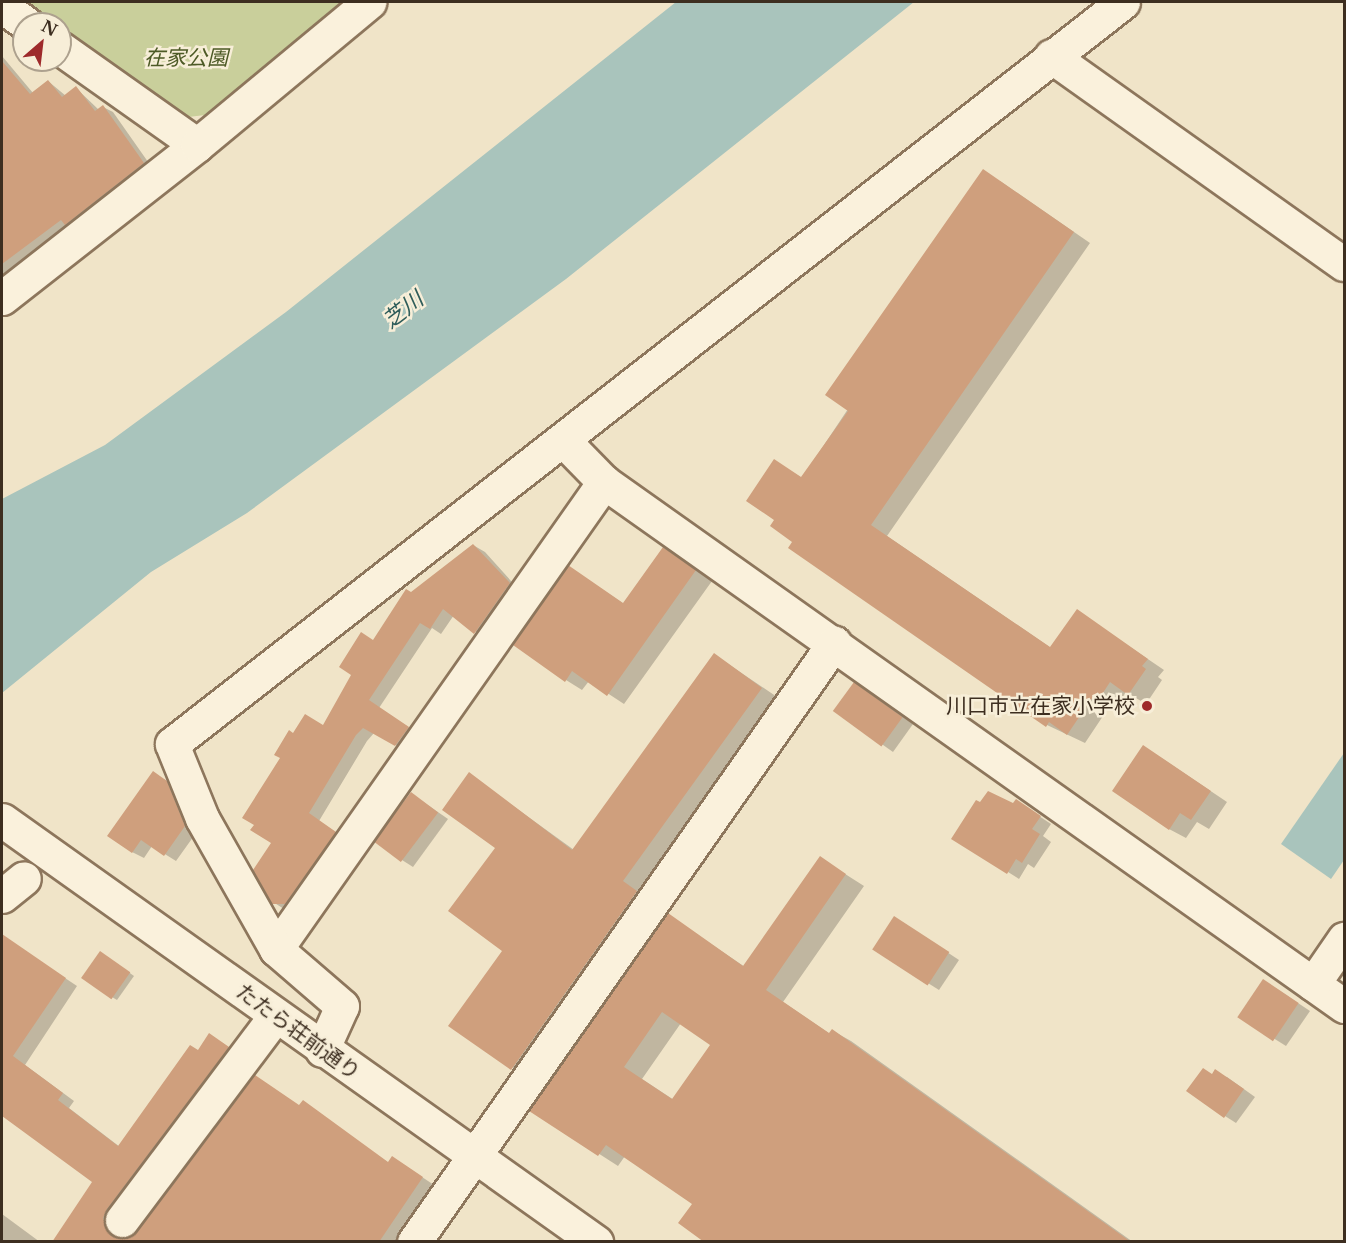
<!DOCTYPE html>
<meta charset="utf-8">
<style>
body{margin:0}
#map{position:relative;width:1346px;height:1243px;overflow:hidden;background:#f0e4c8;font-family:"Libre Baskerville","Noto Sans JP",serif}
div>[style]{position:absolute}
.green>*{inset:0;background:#c9cf9b}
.water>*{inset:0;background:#a9c4bc}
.shadow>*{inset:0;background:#0003}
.building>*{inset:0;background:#cf9f7d;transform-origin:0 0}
.roads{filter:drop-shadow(2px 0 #8d765c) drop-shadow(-2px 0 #8d765c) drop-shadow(0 2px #8d765c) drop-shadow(0 -2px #8d765c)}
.minor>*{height:33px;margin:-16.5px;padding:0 16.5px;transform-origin:16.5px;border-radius:16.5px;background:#faf1dc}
.dots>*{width:16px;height:16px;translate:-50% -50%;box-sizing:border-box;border:3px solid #f7eed8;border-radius:50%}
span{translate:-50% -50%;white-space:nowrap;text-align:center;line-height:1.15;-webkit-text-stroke:5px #f7eed8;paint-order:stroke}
.park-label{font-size:21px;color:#4d5a26;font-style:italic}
.poi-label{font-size:21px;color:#3d2e20}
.right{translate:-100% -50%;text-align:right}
.street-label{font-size:21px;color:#3d2e20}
.water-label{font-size:22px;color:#2f5d5a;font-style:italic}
.frame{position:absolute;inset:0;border:3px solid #3d2e20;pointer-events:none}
.north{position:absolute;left:12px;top:12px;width:60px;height:60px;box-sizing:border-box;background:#f7eed8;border:2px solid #ada18e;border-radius:50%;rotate:28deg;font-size:16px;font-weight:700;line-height:24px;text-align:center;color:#3d2e20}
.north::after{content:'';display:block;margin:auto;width:21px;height:27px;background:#9e2a2b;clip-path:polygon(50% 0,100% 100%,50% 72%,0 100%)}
</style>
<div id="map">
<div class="green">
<div style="clip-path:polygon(14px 2px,349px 2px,205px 115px,172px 119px,60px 36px,60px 24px,44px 24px)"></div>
</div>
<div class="water">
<div style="clip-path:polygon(676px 2px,914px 2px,566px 279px,247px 513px,151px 572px,2px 693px,2px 499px,105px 445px,286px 312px)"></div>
<div style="clip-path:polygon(1344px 753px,1344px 860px,1331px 879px,1281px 844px)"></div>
</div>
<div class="shadow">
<div style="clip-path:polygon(2px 56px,33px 93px,48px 81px,66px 96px,76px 88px,99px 110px,103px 107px,113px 112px,153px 169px,48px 244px,45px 243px,2px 278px)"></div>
<div style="clip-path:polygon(1000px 181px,1090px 243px,887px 536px,1051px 648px,1077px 611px,1164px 670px,1158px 677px,1162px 680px,1146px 704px,1126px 692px,1114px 710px,1109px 707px,1085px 743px,1047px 725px,794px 541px,776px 519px,775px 461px,802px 478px)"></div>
<div style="clip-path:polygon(473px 545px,485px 552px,520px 591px,486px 639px,454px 615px,441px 634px,432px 628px,379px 708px,419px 734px,407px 751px,374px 733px,367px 741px,319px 821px,346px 839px,284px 909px,273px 902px,273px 843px,294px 735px,323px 726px,374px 642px,411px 594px)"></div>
<div style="clip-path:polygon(664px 549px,712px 581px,624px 704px,589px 681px,582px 690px,566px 680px,569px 567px,624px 604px)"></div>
<div style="clip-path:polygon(715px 655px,780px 699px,531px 1080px,450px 1025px,504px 950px,497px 848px,469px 774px,574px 850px)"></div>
<div style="clip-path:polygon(866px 691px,913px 724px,893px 752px,835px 711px)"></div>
<div style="clip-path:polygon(1160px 757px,1227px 802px,1209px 829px,1197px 822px,1186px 838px,1169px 829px)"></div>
<div style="clip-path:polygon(164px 779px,178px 789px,196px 833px,176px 861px,152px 846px,144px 858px,132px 852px)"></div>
<div style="clip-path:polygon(422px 801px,448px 819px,413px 867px,402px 860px)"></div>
<div style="clip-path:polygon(1014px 805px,1027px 808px,1051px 824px,1043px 836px,1051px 842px,1034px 868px,1028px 864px,1019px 879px,1008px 872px)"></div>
<div style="clip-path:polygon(evenodd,820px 858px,864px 886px,783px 1002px,830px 1034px,833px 1031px,851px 1041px,1133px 1242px,707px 1242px,694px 1203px,625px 1156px,618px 1166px,531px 1110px,668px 915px,745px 967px,820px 858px,681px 1023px,712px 1044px,674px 1100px,642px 1079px,681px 1023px)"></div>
<div style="clip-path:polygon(906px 925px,959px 960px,939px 990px,874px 949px)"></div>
<div style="clip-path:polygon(2px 936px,77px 986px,25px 1065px,74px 1101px,69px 1108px,120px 1147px,198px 1051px,221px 1042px,240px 1055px,116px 1235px,118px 1238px,129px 1239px,300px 1106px,389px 1163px,404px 1165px,434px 1185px,397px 1242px,54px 1242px,94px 1182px,2px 1115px)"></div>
<div style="clip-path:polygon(106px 956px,134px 976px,117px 1000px,112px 997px)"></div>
<div style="clip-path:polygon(1274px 987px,1310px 1011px,1286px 1046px,1240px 1017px)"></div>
<div style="clip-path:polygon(1213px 1075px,1227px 1077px,1255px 1097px,1236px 1123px,1225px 1116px)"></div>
<div style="clip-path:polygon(2px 1214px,40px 1242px,2px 1242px)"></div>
</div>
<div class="building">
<div style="clip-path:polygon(2px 61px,30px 94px,48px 80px,62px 97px,76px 86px,95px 111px,103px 105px,144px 163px,65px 225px,61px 220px,2px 264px)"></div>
<div style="clip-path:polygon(983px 169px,1074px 232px,871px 525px,1050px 647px,1077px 609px,1148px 659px,1142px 666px,1146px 669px,1128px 695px,1110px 682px,1097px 702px,1092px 698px,1067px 735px,1049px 722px,1046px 727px,788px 548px,792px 542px,770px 526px,774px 520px,746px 501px,774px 459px,801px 477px,848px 411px,825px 395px)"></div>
<div style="clip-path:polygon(473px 544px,510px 583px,474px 634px,443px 609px,430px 629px,420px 623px,369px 700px,409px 727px,395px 746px,363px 728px,356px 735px,309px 813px,336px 832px,285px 904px,272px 904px,253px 870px,271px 843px,250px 830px,254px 825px,242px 818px,280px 758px,274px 755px,289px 730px,293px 733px,305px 714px,323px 725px,351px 675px,339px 667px,361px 632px,373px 640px,406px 589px,411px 592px)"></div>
<div style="clip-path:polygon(663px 547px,696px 570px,607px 696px,572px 671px,565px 682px,513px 645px,568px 565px,623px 603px)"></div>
<div style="clip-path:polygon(714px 653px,762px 688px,623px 881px,637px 891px,511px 1070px,448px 1026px,502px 951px,448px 911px,495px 848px,442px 810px,469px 772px,572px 850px)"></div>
<div style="left:854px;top:682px;width:60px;height:36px;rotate:36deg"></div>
<div style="clip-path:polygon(1143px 745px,1211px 791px,1191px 820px,1180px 813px,1169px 830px,1112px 791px)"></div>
<div style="clip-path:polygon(153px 771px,167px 781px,185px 826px,164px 856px,141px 840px,132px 853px,107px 836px)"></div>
<div style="clip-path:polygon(988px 791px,1013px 803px,1016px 799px,1041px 816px,1032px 829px,1040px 834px,1022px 863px,1016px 859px,1007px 874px,951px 839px,976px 800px,980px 802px)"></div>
<div style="left:411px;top:792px;width:34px;height:62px;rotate:37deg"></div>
<div style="clip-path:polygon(evenodd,820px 856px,846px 874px,766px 990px,829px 1033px,832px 1029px,1131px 1242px,704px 1242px,678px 1223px,692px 1204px,606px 1145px,598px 1156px,529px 1111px,668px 913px,743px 966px,820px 856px,662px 1012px,710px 1045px,672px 1099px,624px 1067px,662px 1012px)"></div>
<div style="left:894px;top:916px;width:66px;height:40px;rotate:33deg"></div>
<div style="clip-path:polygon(2px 934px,66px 978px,13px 1056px,63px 1093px,58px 1100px,118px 1146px,190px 1045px,198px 1050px,209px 1033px,229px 1047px,107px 1209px,103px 1218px,110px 1235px,120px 1239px,137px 1231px,255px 1075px,299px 1105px,303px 1100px,388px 1162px,392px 1156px,423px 1177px,379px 1242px,52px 1242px,92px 1182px,2px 1116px)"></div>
<div style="left:100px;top:951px;width:37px;height:33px;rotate:35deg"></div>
<div style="left:1263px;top:979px;width:43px;height:46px;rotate:34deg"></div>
<div style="clip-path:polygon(1203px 1068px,1212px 1074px,1215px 1069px,1244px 1089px,1224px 1118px,1186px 1091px)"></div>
</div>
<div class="roads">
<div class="minor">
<div style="left:2px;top:6px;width:31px;rotate:36deg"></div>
<div style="left:60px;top:48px;width:168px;rotate:35.3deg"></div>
<div style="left:1051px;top:56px;width:359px;rotate:35.4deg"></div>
<div style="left:2px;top:298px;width:248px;rotate:-38.1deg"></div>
<div style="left:197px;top:145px;width:224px;rotate:-39.7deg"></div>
<div style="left:563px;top:440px;width:59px;rotate:45.7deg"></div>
<div style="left:604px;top:482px;width:907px;rotate:35.3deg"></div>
<div style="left:2px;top:820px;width:729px;rotate:35.39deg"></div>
<div style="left:2px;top:896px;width:28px;rotate:-39deg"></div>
<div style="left:276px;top:949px;width:571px;rotate:-54.92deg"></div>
<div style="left:1313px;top:984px;width:55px;rotate:-55.4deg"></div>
<div style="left:322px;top:1050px;width:48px;rotate:-65.6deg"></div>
<div style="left:342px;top:1006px;width:87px;rotate:-139.2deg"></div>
<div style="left:276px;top:949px;width:150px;rotate:-119.5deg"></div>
<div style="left:202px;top:818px;width:80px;rotate:-112.1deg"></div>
<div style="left:172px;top:744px;width:1206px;rotate:-37.96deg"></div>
<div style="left:122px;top:1220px;width:255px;rotate:-53.1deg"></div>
<div style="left:414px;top:1242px;width:732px;rotate:-54.96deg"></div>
</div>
</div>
<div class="dots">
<div style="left:1147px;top:706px;background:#9e2a2b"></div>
</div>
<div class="park-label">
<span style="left:186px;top:58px">在家公園</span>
</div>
<div class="poi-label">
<span class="right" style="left:1135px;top:706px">川口市立在家小学校</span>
</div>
<div class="street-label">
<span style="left:298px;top:1032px;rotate:36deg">たたら荘前通り</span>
</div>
<div class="water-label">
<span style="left:403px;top:310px;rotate:-38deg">芝川</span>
</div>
<div class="frame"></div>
<div class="north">N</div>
</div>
